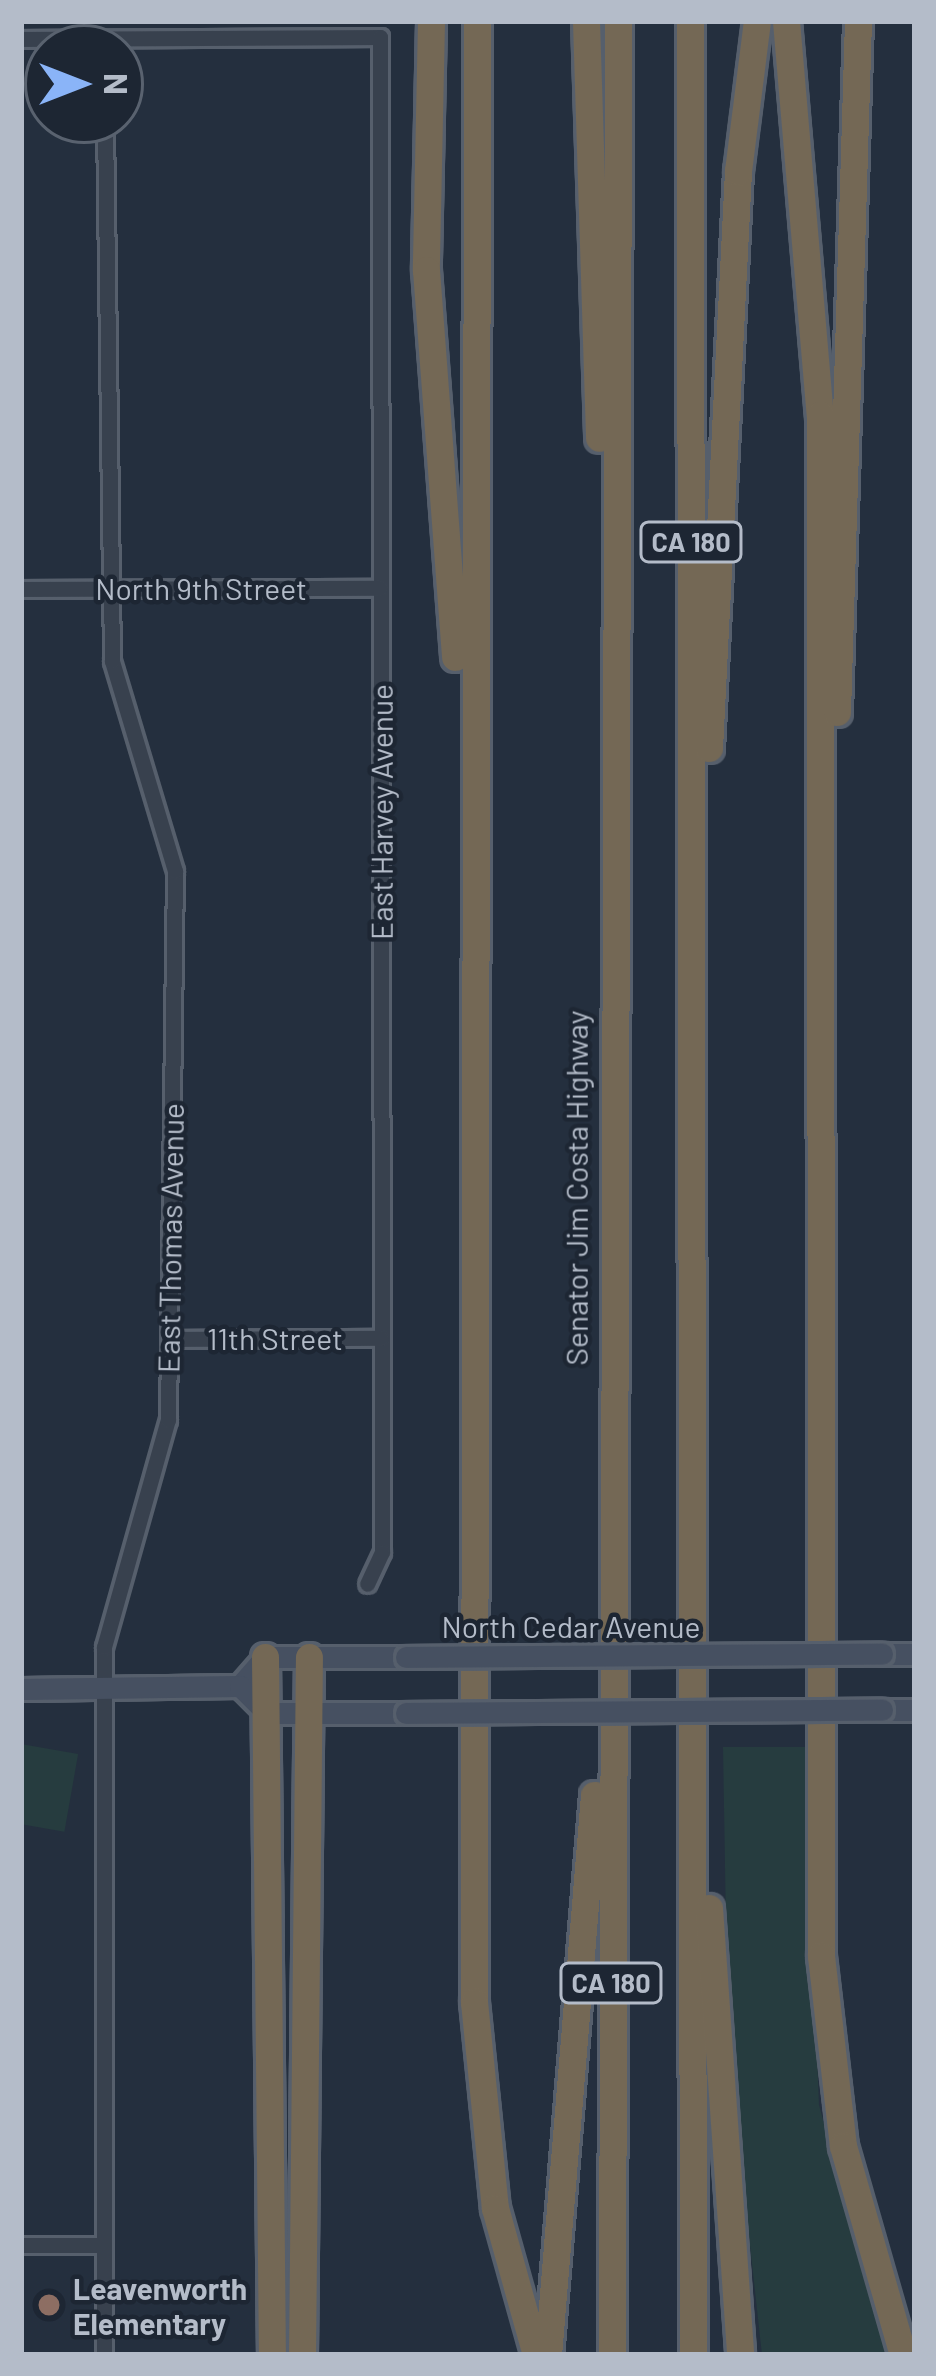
<!DOCTYPE html>
<style>
body{margin:0}
#map{position:relative;width:936px;height:2376px;overflow:hidden;background:#242f3e;font-family:Barlow,sans-serif}
div>[style]{position:absolute}
.green>*{inset:0;background:#263c3f;transform-origin:0 0}
.roads{filter:drop-shadow(3px 0 #565f6c) drop-shadow(-3px 0 #565f6c) drop-shadow(0 3px #565f6c) drop-shadow(0 -3px #565f6c)}
.minor>*{height:15px;margin:-7.5px;padding:0 7.5px;transform-origin:7.5px;border-radius:7.5px;background:#38414e}
.secondary>*{height:21px;margin:-10.5px;padding:0 10.5px;transform-origin:10.5px;border-radius:10.5px;background:#465061}
.motorway>*{height:27px;margin:-13.5px;padding:0 13.5px;transform-origin:13.5px;border-radius:13.5px;background:#746855}
.bridges{filter:drop-shadow(3px 0 #565f6c) drop-shadow(-3px 0 #565f6c) drop-shadow(0 3px #565f6c) drop-shadow(0 -3px #565f6c)}
.secondary-bridge>*{height:21px;margin:-10.5px;padding:0 10.5px;transform-origin:10.5px;border-radius:10.5px;background:#465061}
.dots>*{width:33px;height:33px;translate:-50% -50%;box-sizing:border-box;border:6px solid #1d2633;border-radius:50%}
span{translate:-50% -50%;white-space:nowrap;text-align:center;line-height:1.15;-webkit-text-stroke:9px #1d2633;paint-order:stroke}
.shield-label span{padding:3px 9px;background:#1d2633;border:3px solid;border-radius:9px;-webkit-text-stroke-width:0}
.shield-label{font-size:27px;color:#b4bcc9;font-weight:700}
.street-label{font-size:30px;color:#b4bcc9}
.poi-label{font-size:30px;color:#b4bcc9;font-weight:700}
.left{translate:0 -50%;text-align:left}
.frame{position:absolute;inset:0;border:24px solid #b4bcc9;pointer-events:none}
.north{position:absolute;left:24px;top:24px;width:120px;height:120px;box-sizing:border-box;background:#1d2633;border:3px solid #59626f;border-radius:50%;rotate:90deg;font-size:33px;font-weight:700;line-height:48px;text-align:center;color:#b4bcc9}
.north::after{content:'';display:block;margin:auto;width:42px;height:54px;background:#8ab4f8;clip-path:polygon(50% 0,100% 100%,50% 72%,0 100%)}
</style>
<div id="map">
<div class="green">
<div style="left:21px;top:1744px;width:58px;height:79px;rotate:10deg"></div>
<div style="clip-path:polygon(723px 1747px,805px 1747px,819px 2105px,887px 2355px,762px 2355px,728px 2044px)"></div>
</div>
<div class="roads">
<div class="minor">
<div style="left:21px;top:39px;width:359px;rotate:-0.3deg"></div>
<div style="left:380px;top:37px;width:1515px;rotate:89.92deg"></div>
<div style="left:382px;top:1552px;width:35px;rotate:115deg"></div>
<div style="left:21px;top:589px;width:359px;rotate:-0.2deg"></div>
<div style="left:169px;top:1339px;width:212px;rotate:-0.3deg"></div>
<div style="left:21px;top:2245px;width:83px"></div>
<div style="left:104px;top:2355px;width:708px;rotate:-90deg"></div>
<div style="left:104px;top:1647px;width:236px;rotate:-74.3deg"></div>
<div style="left:168px;top:1420px;width:549px;rotate:-89.27deg"></div>
<div style="left:175px;top:871px;width:219px;rotate:-106.7deg"></div>
<div style="left:112px;top:661px;width:541px;rotate:-90.74deg"></div>
</div>
<div class="secondary">
<div style="left:882px;top:1654px;width:33px"></div>
<div style="left:240px;top:1686px;width:38px;rotate:-49deg"></div>
<div style="left:265px;top:1657px;width:141px"></div>
<div style="left:21px;top:1689px;width:219px;rotate:-0.8deg"></div>
<div style="left:240px;top:1686px;width:38px;rotate:45deg"></div>
<div style="left:267px;top:1713px;width:139px"></div>
<div style="left:882px;top:1710px;width:33px"></div>
</div>
<div class="motorway">
<div style="left:431px;top:21px;width:249px;rotate:91.2deg"></div>
<div style="left:426px;top:270px;width:388px;rotate:85.7deg"></div>
<div style="left:477px;top:21px;width:1981px;rotate:90.09deg"></div>
<div style="left:474px;top:2002px;width:207px;rotate:84.2deg"></div>
<div style="left:495px;top:2208px;width:153px;rotate:74.4deg"></div>
<div style="left:586px;top:21px;width:417px;rotate:88.2deg"></div>
<div style="left:690px;top:21px;width:2334px;rotate:89.93deg"></div>
<div style="left:786px;top:21px;width:395px;rotate:85.1deg"></div>
<div style="left:820px;top:415px;width:1541px;rotate:89.96deg"></div>
<div style="left:821px;top:1956px;width:191px;rotate:83.4deg"></div>
<div style="left:843px;top:2146px;width:217px;rotate:74deg"></div>
<div style="left:837px;top:712px;width:691px;rotate:-88.26deg"></div>
<div style="left:709px;top:748px;width:578px;rotate:-87.12deg"></div>
<div style="left:738px;top:171px;width:151px;rotate:-82.8deg"></div>
<div style="left:265px;top:1657px;width:698px;rotate:89.43deg"></div>
<div style="left:709px;top:1908px;width:448px;rotate:86deg"></div>
<div style="left:302px;top:2355px;width:698px;rotate:-89.43deg"></div>
<div style="left:548px;top:2355px;width:562px;rotate:-85.3deg"></div>
<div style="left:612px;top:2355px;width:2334px;rotate:-89.85deg"></div>
</div>
</div>
<div class="bridges">
<div class="secondary-bridge">
<div style="left:406px;top:1657px;width:476px;rotate:-0.4deg"></div>
<div style="left:406px;top:1713px;width:476px;rotate:-0.4deg"></div>
</div>
</div>
<div class="dots">
<div style="left:49px;top:2305px;background:#8d6e63"></div>
</div>
<div class="shield-label">
<span style="left:691px;top:542px">CA 180</span>
<span style="left:611px;top:1983px">CA 180</span>
</div>
<div class="street-label">
<span style="left:201px;top:588px">North 9th Street</span>
<span style="left:381px;top:812px;rotate:-90deg">East Harvey Avenue</span>
<span style="left:576px;top:1188px;rotate:-90deg">Senator Jim Costa Highway</span>
<span style="left:170px;top:1238px;rotate:-89deg">East Thomas Avenue</span>
<span style="left:275px;top:1338px">11th Street</span>
<span style="left:571px;top:1626px">North Cedar Avenue</span>
</div>
<div class="poi-label">
<span class="left" style="left:73px;top:2305px">Leavenworth<br>Elementary</span>
</div>
<div class="frame"></div>
<div class="north">N</div>
</div>
